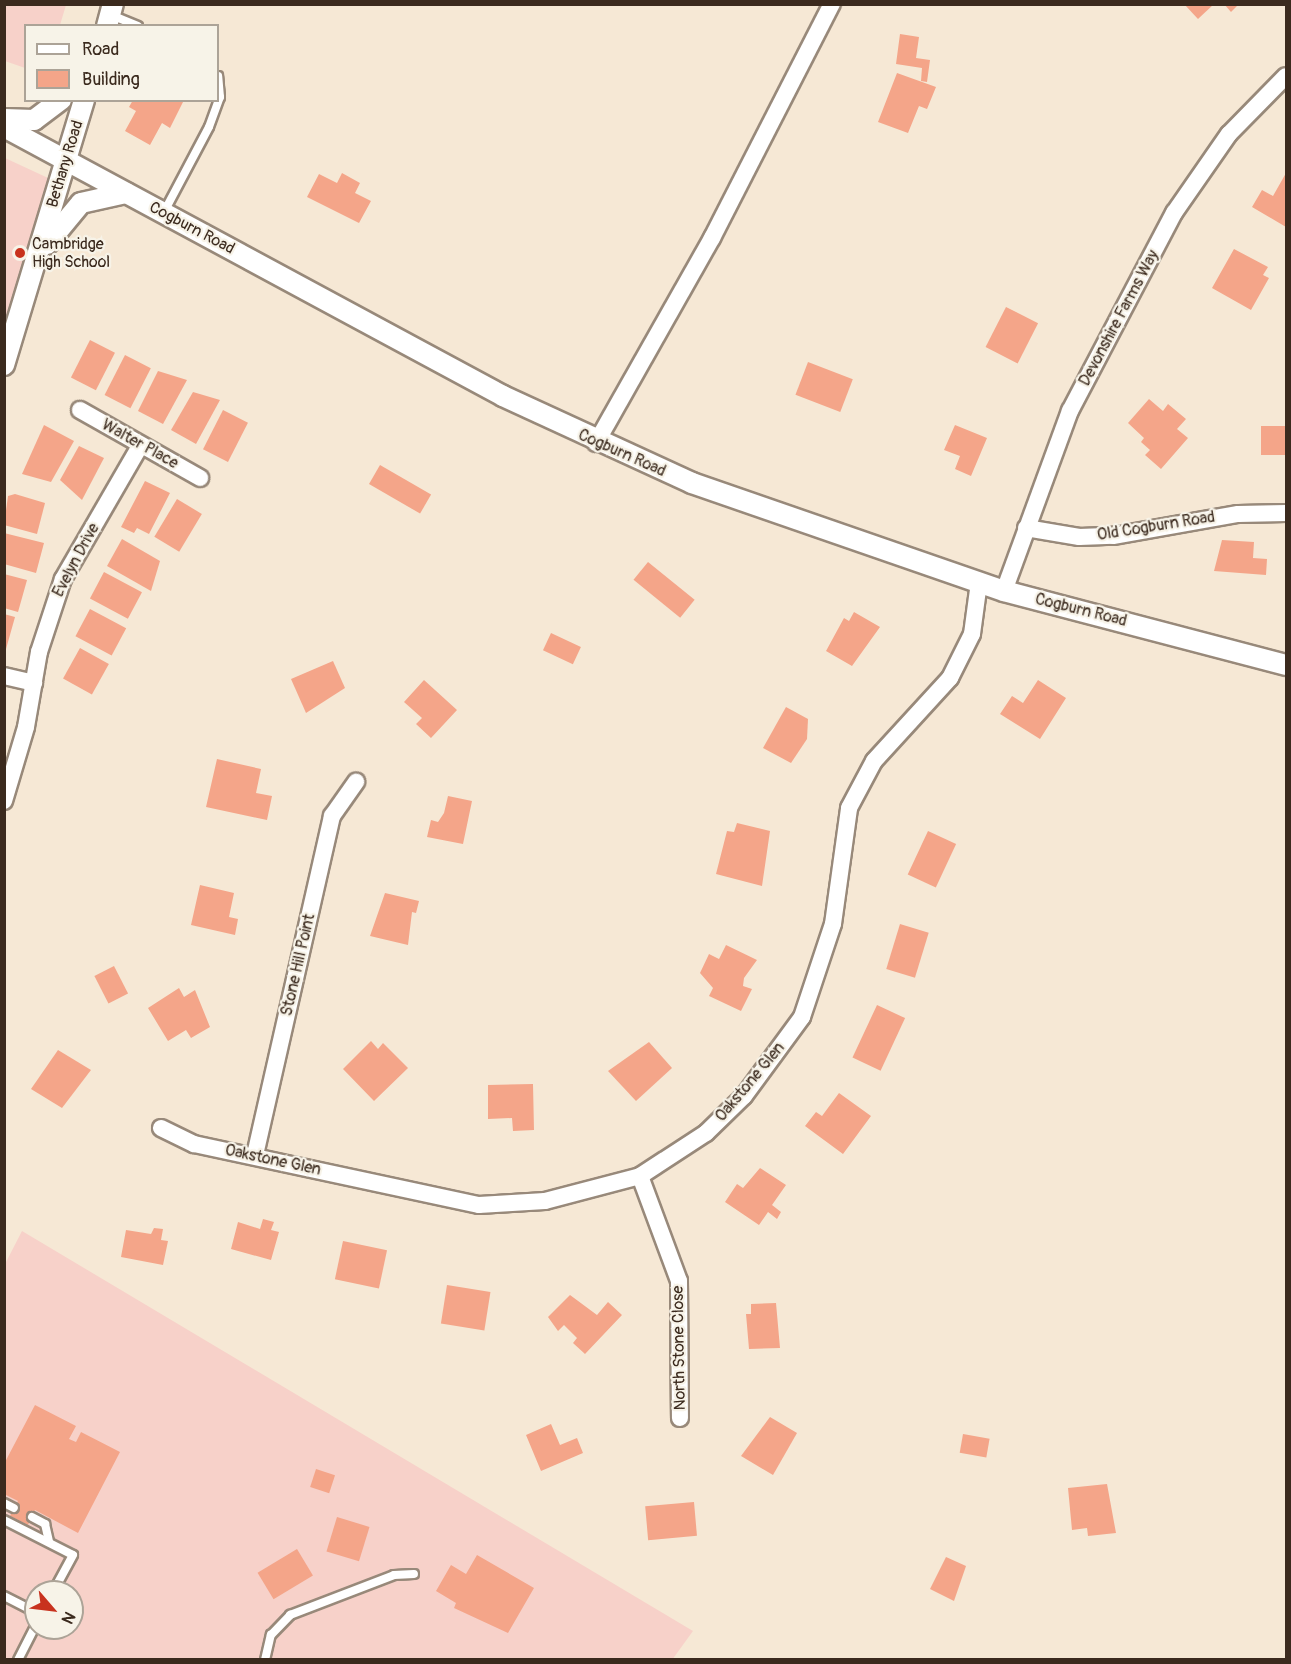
<!DOCTYPE html>
<style>
body{margin:0}
#map{position:relative;width:1291px;height:1664px;overflow:hidden;background:#f6e8d5;font-family:Pangolin,sans-serif}
div>[style]{position:absolute}
.built>*{inset:0;background:#f7d1c9}
.building>*{inset:0;background:#f4a589;transform-origin:0 0}
.roads{filter:drop-shadow(2px 0 #98897a) drop-shadow(-2px 0 #98897a) drop-shadow(0 2px #98897a) drop-shadow(0 -2px #98897a)}
.service>*{height:8px;margin:-4px;padding:0 4px;transform-origin:4px;border-radius:4px;background:#fff}
.minor>*{height:16px;margin:-8px;padding:0 8px;transform-origin:8px;border-radius:8px;background:#fff}
.tertiary>*{height:20px;margin:-10px;padding:0 10px;transform-origin:10px;border-radius:10px;background:#fff}
.dots>*{width:16px;height:16px;translate:-50% -50%;box-sizing:border-box;border:3px solid #f7f3e8;border-radius:50%}
span{translate:-50% -50%;white-space:nowrap;text-align:center;line-height:1.15;-webkit-text-stroke:4.5px #f7f3e8;paint-order:stroke}
.street-label{font-size:16px;color:#3b2a1e}
.poi-label{font-size:16px;color:#3b2a1e}
.left{translate:0 -50%;text-align:left}
.frame{position:absolute;inset:0;border:6px solid #3b2a1e;pointer-events:none}
.legend{position:absolute;left:24px;top:24px;width:195px;height:78px;box-sizing:border-box;background:#f7f3e8;border:2px solid #aca397;margin:0;padding:8px 10px;list-style:none;font-size:18px;color:#3b2a1e}
.legend li{display:flex;align-items:center;gap:12px;height:30px}
.legend b{width:30px;border:2px solid #aca397}
.north{position:absolute;left:24px;top:1580px;width:60px;height:60px;box-sizing:border-box;background:#f7f3e8;border:2px solid #aca397;border-radius:50%;rotate:118deg;font-size:16px;font-weight:700;line-height:24px;text-align:center;color:#3b2a1e}
.north::after{content:'';display:block;margin:auto;width:21px;height:27px;background:#c8321e;clip-path:polygon(50% 0,100% 100%,50% 72%,0 100%)}
</style>
<div id="map">
<div class="built">
<div style="clip-path:polygon(5px 4px,66px 5px,60px 25px,26px 26px,25px 68px,5px 61px)"></div>
<div style="clip-path:polygon(5px 158px,61px 184px,5px 340px)"></div>
<div style="clip-path:polygon(evenodd,22px 1231px,693px 1631px,672px 1660px,5px 1659px,4px 1266px,22px 1231px,36px 1592px,72px 1592px,72px 1628px,36px 1628px,36px 1592px)"></div>
</div>
<div class="building">
<div style="clip-path:polygon(1184px 4px,1214px 4px,1198px 19px)"></div>
<div style="clip-path:polygon(1224px 4px,1239px 4px,1231px 12px)"></div>
<div style="clip-path:polygon(900px 34px,919px 37px,916px 58px,930px 60px,927px 82px,921px 81px,922px 68px,896px 64px)"></div>
<div style="clip-path:polygon(897px 73px,936px 87px,927px 109px,919px 106px,908px 133px,878px 122px)"></div>
<div style="clip-path:polygon(133px 100px,184px 100px,170px 128px,162px 123px,150px 145px,125px 131px,136px 111px,129px 107px)"></div>
<div style="clip-path:polygon(342px 173px,360px 183px,355px 193px,371px 201px,359px 223px,307px 197px,319px 174px,337px 183px)"></div>
<div style="clip-path:polygon(1286px 173px,1286px 227px,1252px 207px,1262px 190px,1273px 196px)"></div>
<div style="clip-path:polygon(1234px 249px,1268px 267px,1263px 275px,1269px 278px,1251px 310px,1212px 288px)"></div>
<div style="left:1006px;top:307px;width:36px;height:45px;rotate:27deg"></div>
<div style="left:90px;top:340px;width:28px;height:42px;rotate:27deg"></div>
<div style="left:125px;top:355px;width:29px;height:45px;rotate:27deg"></div>
<div style="left:808px;top:362px;width:48px;height:35px;rotate:21deg"></div>
<div style="clip-path:polygon(158px 371px,187px 380px,163px 424px,138px 411px)"></div>
<div style="clip-path:polygon(193px 392px,220px 400px,196px 444px,171px 430px)"></div>
<div style="clip-path:polygon(1149px 399px,1163px 411px,1168px 404px,1186px 419px,1177px 429px,1188px 438px,1161px 469px,1145px 455px,1150px 450px,1141px 442px,1144px 438px,1128px 423px)"></div>
<div style="left:223px;top:410px;width:28px;height:44px;rotate:27deg"></div>
<div style="clip-path:polygon(44px 425px,74px 441px,51px 482px,22px 474px)"></div>
<div style="clip-path:polygon(955px 425px,987px 438px,971px 476px,955px 469px,960px 456px,944px 450px)"></div>
<div style="left:1261px;top:426px;width:25px;height:29px"></div>
<div style="clip-path:polygon(79px 446px,104px 458px,82px 500px,60px 480px)"></div>
<div style="left:380px;top:465px;width:59px;height:22px;rotate:30deg"></div>
<div style="clip-path:polygon(145px 481px,170px 493px,149px 534px,137px 528px,134px 533px,121px 527px)"></div>
<div style="clip-path:polygon(15px 494px,45px 503px,37px 534px,4px 525px,8px 496px)"></div>
<div style="left:177px;top:499px;width:29px;height:44px;rotate:31deg"></div>
<div style="clip-path:polygon(4px 533px,44px 543px,36px 573px,4px 564px)"></div>
<div style="clip-path:polygon(122px 539px,160px 561px,151px 591px,107px 566px)"></div>
<div style="clip-path:polygon(1222px 540px,1254px 542px,1253px 558px,1267px 559px,1266px 575px,1214px 571px)"></div>
<div style="left:648px;top:562px;width:60px;height:23px;rotate:39deg"></div>
<div style="left:104px;top:572px;width:43px;height:30px;rotate:28deg"></div>
<div style="clip-path:polygon(4px 574px,27px 580px,18px 612px,4px 608px)"></div>
<div style="left:90px;top:609px;width:41px;height:31px;rotate:28deg"></div>
<div style="clip-path:polygon(854px 612px,880px 627px,852px 666px,826px 651px,844px 618px,849px 621px)"></div>
<div style="clip-path:polygon(4px 614px,15px 617px,6px 649px,4px 648px)"></div>
<div style="left:551px;top:633px;width:33px;height:19px;rotate:25deg"></div>
<div style="left:80px;top:648px;width:33px;height:35px;rotate:29deg"></div>
<div style="clip-path:polygon(333px 661px,345px 688px,306px 713px,291px 679px)"></div>
<div style="clip-path:polygon(424px 680px,457px 710px,431px 738px,416px 724px,422px 718px,404px 702px)"></div>
<div style="clip-path:polygon(1038px 680px,1066px 698px,1040px 739px,1000px 714px,1012px 696px,1023px 703px)"></div>
<div style="clip-path:polygon(786px 707px,808px 719px,807px 739px,791px 763px,763px 748px)"></div>
<div style="clip-path:polygon(217px 759px,261px 769px,256px 793px,272px 796px,267px 820px,206px 807px)"></div>
<div style="clip-path:polygon(448px 796px,472px 801px,463px 844px,427px 837px,431px 820px,438px 822px,444px 813px)"></div>
<div style="clip-path:polygon(737px 823px,770px 831px,762px 886px,716px 874px,727px 831px,734px 832px)"></div>
<div style="left:928px;top:831px;width:31px;height:48px;rotate:25deg"></div>
<div style="clip-path:polygon(200px 885px,234px 893px,229px 917px,238px 919px,235px 935px,191px 925px)"></div>
<div style="clip-path:polygon(385px 893px,419px 901px,416px 913px,412px 912px,408px 945px,370px 936px)"></div>
<div style="left:900px;top:924px;width:30px;height:47px;rotate:17deg"></div>
<div style="clip-path:polygon(726px 945px,757px 960px,744px 978px,743px 986px,752px 989px,741px 1011px,709px 996px,713px 988px,700px 973px,709px 954px,719px 959px)"></div>
<div style="left:114px;top:966px;width:31px;height:22px;rotate:63deg"></div>
<div style="clip-path:polygon(179px 988px,184px 997px,195px 990px,210px 1027px,191px 1038px,186px 1030px,168px 1041px,148px 1008px)"></div>
<div style="left:877px;top:1005px;width:31px;height:58px;rotate:25deg"></div>
<div style="clip-path:polygon(371px 1041px,378px 1049px,383px 1043px,408px 1068px,374px 1101px,343px 1069px)"></div>
<div style="clip-path:polygon(649px 1042px,672px 1068px,636px 1101px,608px 1071px)"></div>
<div style="clip-path:polygon(58px 1050px,91px 1070px,62px 1108px,31px 1089px)"></div>
<div style="clip-path:polygon(533px 1084px,534px 1130px,513px 1131px,512px 1118px,488px 1119px,488px 1085px)"></div>
<div style="clip-path:polygon(839px 1093px,871px 1116px,843px 1154px,805px 1126px,816px 1112px,822px 1116px)"></div>
<div style="clip-path:polygon(760px 1168px,786px 1185px,772px 1205px,781px 1212px,777px 1219px,768px 1212px,759px 1225px,725px 1202px,737px 1184px,743px 1188px)"></div>
<div style="clip-path:polygon(263px 1219px,274px 1222px,271px 1230px,279px 1232px,271px 1260px,231px 1249px,238px 1222px,260px 1229px)"></div>
<div style="clip-path:polygon(154px 1228px,163px 1229px,161px 1240px,168px 1241px,163px 1265px,121px 1257px,126px 1230px,151px 1234px)"></div>
<div style="left:343px;top:1241px;width:45px;height:39px;rotate:12deg"></div>
<div style="left:447px;top:1285px;width:44px;height:39px;rotate:9deg"></div>
<div style="clip-path:polygon(570px 1295px,597px 1315px,608px 1302px,622px 1315px,585px 1354px,573px 1343px,577px 1338px,564px 1325px,558px 1331px,548px 1317px)"></div>
<div style="clip-path:polygon(776px 1303px,780px 1348px,749px 1349px,746px 1314px,751px 1314px,751px 1304px)"></div>
<div style="clip-path:polygon(35px 1405px,76px 1426px,69px 1439px,76px 1442px,81px 1432px,120px 1452px,78px 1533px,35px 1510px,28px 1525px,10px 1516px,18px 1501px,4px 1494px,4px 1464px)"></div>
<div style="clip-path:polygon(770px 1417px,797px 1433px,773px 1475px,741px 1456px)"></div>
<div style="clip-path:polygon(551px 1424px,560px 1445px,577px 1438px,583px 1453px,541px 1471px,526px 1435px)"></div>
<div style="left:963px;top:1434px;width:27px;height:19px;rotate:10deg"></div>
<div style="left:316px;top:1469px;width:20px;height:19px;rotate:18deg"></div>
<div style="clip-path:polygon(1107px 1484px,1116px 1533px,1088px 1536px,1087px 1528px,1072px 1530px,1068px 1488px)"></div>
<div style="left:694px;top:1502px;width:34px;height:49px;rotate:85deg"></div>
<div style="left:337px;top:1517px;width:34px;height:36px;rotate:17deg"></div>
<div style="left:297px;top:1549px;width:31px;height:46px;rotate:59deg"></div>
<div style="clip-path:polygon(477px 1555px,534px 1588px,508px 1633px,454px 1608px,456px 1603px,436px 1591px,451px 1565px,466px 1574px)"></div>
<div style="clip-path:polygon(946px 1557px,966px 1566px,954px 1601px,930px 1589px)"></div>
</div>
<div class="roads">
<div class="service">
<div style="left:111px;top:15px;width:29px;rotate:22deg"></div>
<div style="left:164px;top:212px;width:96px;rotate:-62.1deg"></div>
<div style="left:209px;top:127px;width:32px;rotate:-70deg"></div>
<div style="left:220px;top:97px;width:21px;rotate:-95deg"></div>
<div style="left:4px;top:1503px;width:11px;rotate:27deg"></div>
<div style="left:32px;top:1517px;width:15px;rotate:28deg"></div>
<div style="left:45px;top:1524px;width:18px;rotate:77deg"></div>
<div style="left:4px;top:1520px;width:77px;rotate:26.9deg"></div>
<div style="left:73px;top:1555px;width:42px;rotate:118.4deg"></div>
<div style="left:4px;top:1596px;width:36px;rotate:27deg"></div>
<div style="left:18px;top:1660px;width:39px;rotate:-63deg"></div>
<div style="left:265px;top:1660px;width:26px;rotate:-77deg"></div>
<div style="left:271px;top:1635px;width:28px;rotate:-46deg"></div>
<div style="left:290px;top:1615px;width:111px;rotate:-21deg"></div>
<div style="left:394px;top:1575px;width:20px;rotate:-3deg"></div>
</div>
<div class="minor">
<div style="left:80px;top:410px;width:138px;rotate:29.5deg"></div>
<div style="left:596px;top:443px;width:236px;rotate:-60.5deg"></div>
<div style="left:712px;top:238px;width:263px;rotate:-62.9deg"></div>
<div style="left:1026px;top:528px;width:54px;rotate:9.6deg"></div>
<div style="left:1079px;top:537px;width:34px;rotate:-2deg"></div>
<div style="left:1113px;top:536px;width:127px;rotate:-10deg"></div>
<div style="left:1238px;top:514px;width:48px;rotate:-1.2deg"></div>
<div style="left:1004px;top:591px;width:192px;rotate:-69.9deg"></div>
<div style="left:1070px;top:411px;width:224px;rotate:-62.3deg"></div>
<div style="left:1174px;top:213px;width:96px;rotate:-55.2deg"></div>
<div style="left:1229px;top:134px;width:81px;rotate:-45.5deg"></div>
<div style="left:4px;top:676px;width:31px;rotate:13deg"></div>
<div style="left:4px;top:801px;width:77px;rotate:-73.4deg"></div>
<div style="left:26px;top:727px;width:76px;rotate:-80.2deg"></div>
<div style="left:39px;top:652px;width:77px;rotate:-71.8deg"></div>
<div style="left:63px;top:579px;width:154px;rotate:-59.9deg"></div>
<div style="left:161px;top:1128px;width:37px;rotate:26deg"></div>
<div style="left:194px;top:1144px;width:291px;rotate:12.1deg"></div>
<div style="left:479px;top:1205px;width:66px;rotate:-3.5deg"></div>
<div style="left:545px;top:1201px;width:98px;rotate:-14.7deg"></div>
<div style="left:640px;top:1176px;width:79px;rotate:-33.1deg"></div>
<div style="left:706px;top:1133px;width:53px;rotate:-44.2deg"></div>
<div style="left:744px;top:1096px;width:98px;rotate:-53.7deg"></div>
<div style="left:802px;top:1017px;width:98px;rotate:-71.6deg"></div>
<div style="left:833px;top:924px;width:117px;rotate:-82.1deg"></div>
<div style="left:849px;top:808px;width:53px;rotate:-62deg"></div>
<div style="left:874px;top:761px;width:113px;rotate:-47.5deg"></div>
<div style="left:950px;top:678px;width:49px;rotate:-63.4deg"></div>
<div style="left:972px;top:634px;width:52px;rotate:-82.3deg"></div>
<div style="left:255px;top:1155px;width:348px;rotate:-77.2deg"></div>
<div style="left:332px;top:816px;width:42px;rotate:-54.8deg"></div>
<div style="left:640px;top:1176px;width:112px;rotate:69.6deg"></div>
<div style="left:679px;top:1281px;width:137px;rotate:89.6deg"></div>
</div>
<div class="tertiary">
<div style="left:107px;top:26px;width:23px;rotate:-75deg"></div>
<div style="left:4px;top:119px;width:30px;rotate:2deg"></div>
<div style="left:34px;top:120px;width:34px;rotate:-37deg"></div>
<div style="left:4px;top:127px;width:567px;rotate:28.33deg"></div>
<div style="left:503px;top:396px;width:208px;rotate:24.7deg"></div>
<div style="left:692px;top:483px;width:330px;rotate:19.1deg"></div>
<div style="left:1004px;top:591px;width:292px;rotate:14.7deg"></div>
<div style="left:47px;top:244px;width:53px;rotate:-50.3deg"></div>
<div style="left:81px;top:203px;width:46px;rotate:-12.5deg"></div>
<div style="left:4px;top:365px;width:277px;rotate:-73.2deg"></div>
</div>
</div>
<div class="dots">
<div style="left:20px;top:253px;background:#c8321e"></div>
</div>
<div class="street-label">
<span style="left:65px;top:164px;rotate:-73deg">Bethany Road</span>
<span style="left:192px;top:228px;rotate:28deg">Cogburn Road</span>
<span style="left:1119px;top:318px;rotate:-62deg">Devonshire Farms Way</span>
<span style="left:140px;top:444px;rotate:29deg">Walter Place</span>
<span style="left:622px;top:453px;rotate:24deg">Cogburn Road</span>
<span style="left:1156px;top:526px;rotate:-9deg">Old Cogburn Road</span>
<span style="left:76px;top:560px;rotate:-62deg">Evelyn Drive</span>
<span style="left:1081px;top:610px;rotate:14deg">Cogburn Road</span>
<span style="left:298px;top:965px;rotate:-77deg">Stone Hill Point</span>
<span style="left:750px;top:1082px;rotate:-50deg">Oakstone Glen</span>
<span style="left:273px;top:1160px;rotate:12deg">Oakstone Glen</span>
<span style="left:679px;top:1348px;rotate:-91deg">North Stone Close</span>
</div>
<div class="poi-label">
<span class="left" style="left:32px;top:253px">Cambridge<br>High School</span>
</div>
<div class="frame"></div>
<ul class="legend">
<li><b style="height:8px;background:#fff"></b>Road</li>
<li><b style="height:16px;background:#f4a589"></b>Building</li>
</ul>
<div class="north">N</div>
</div>
